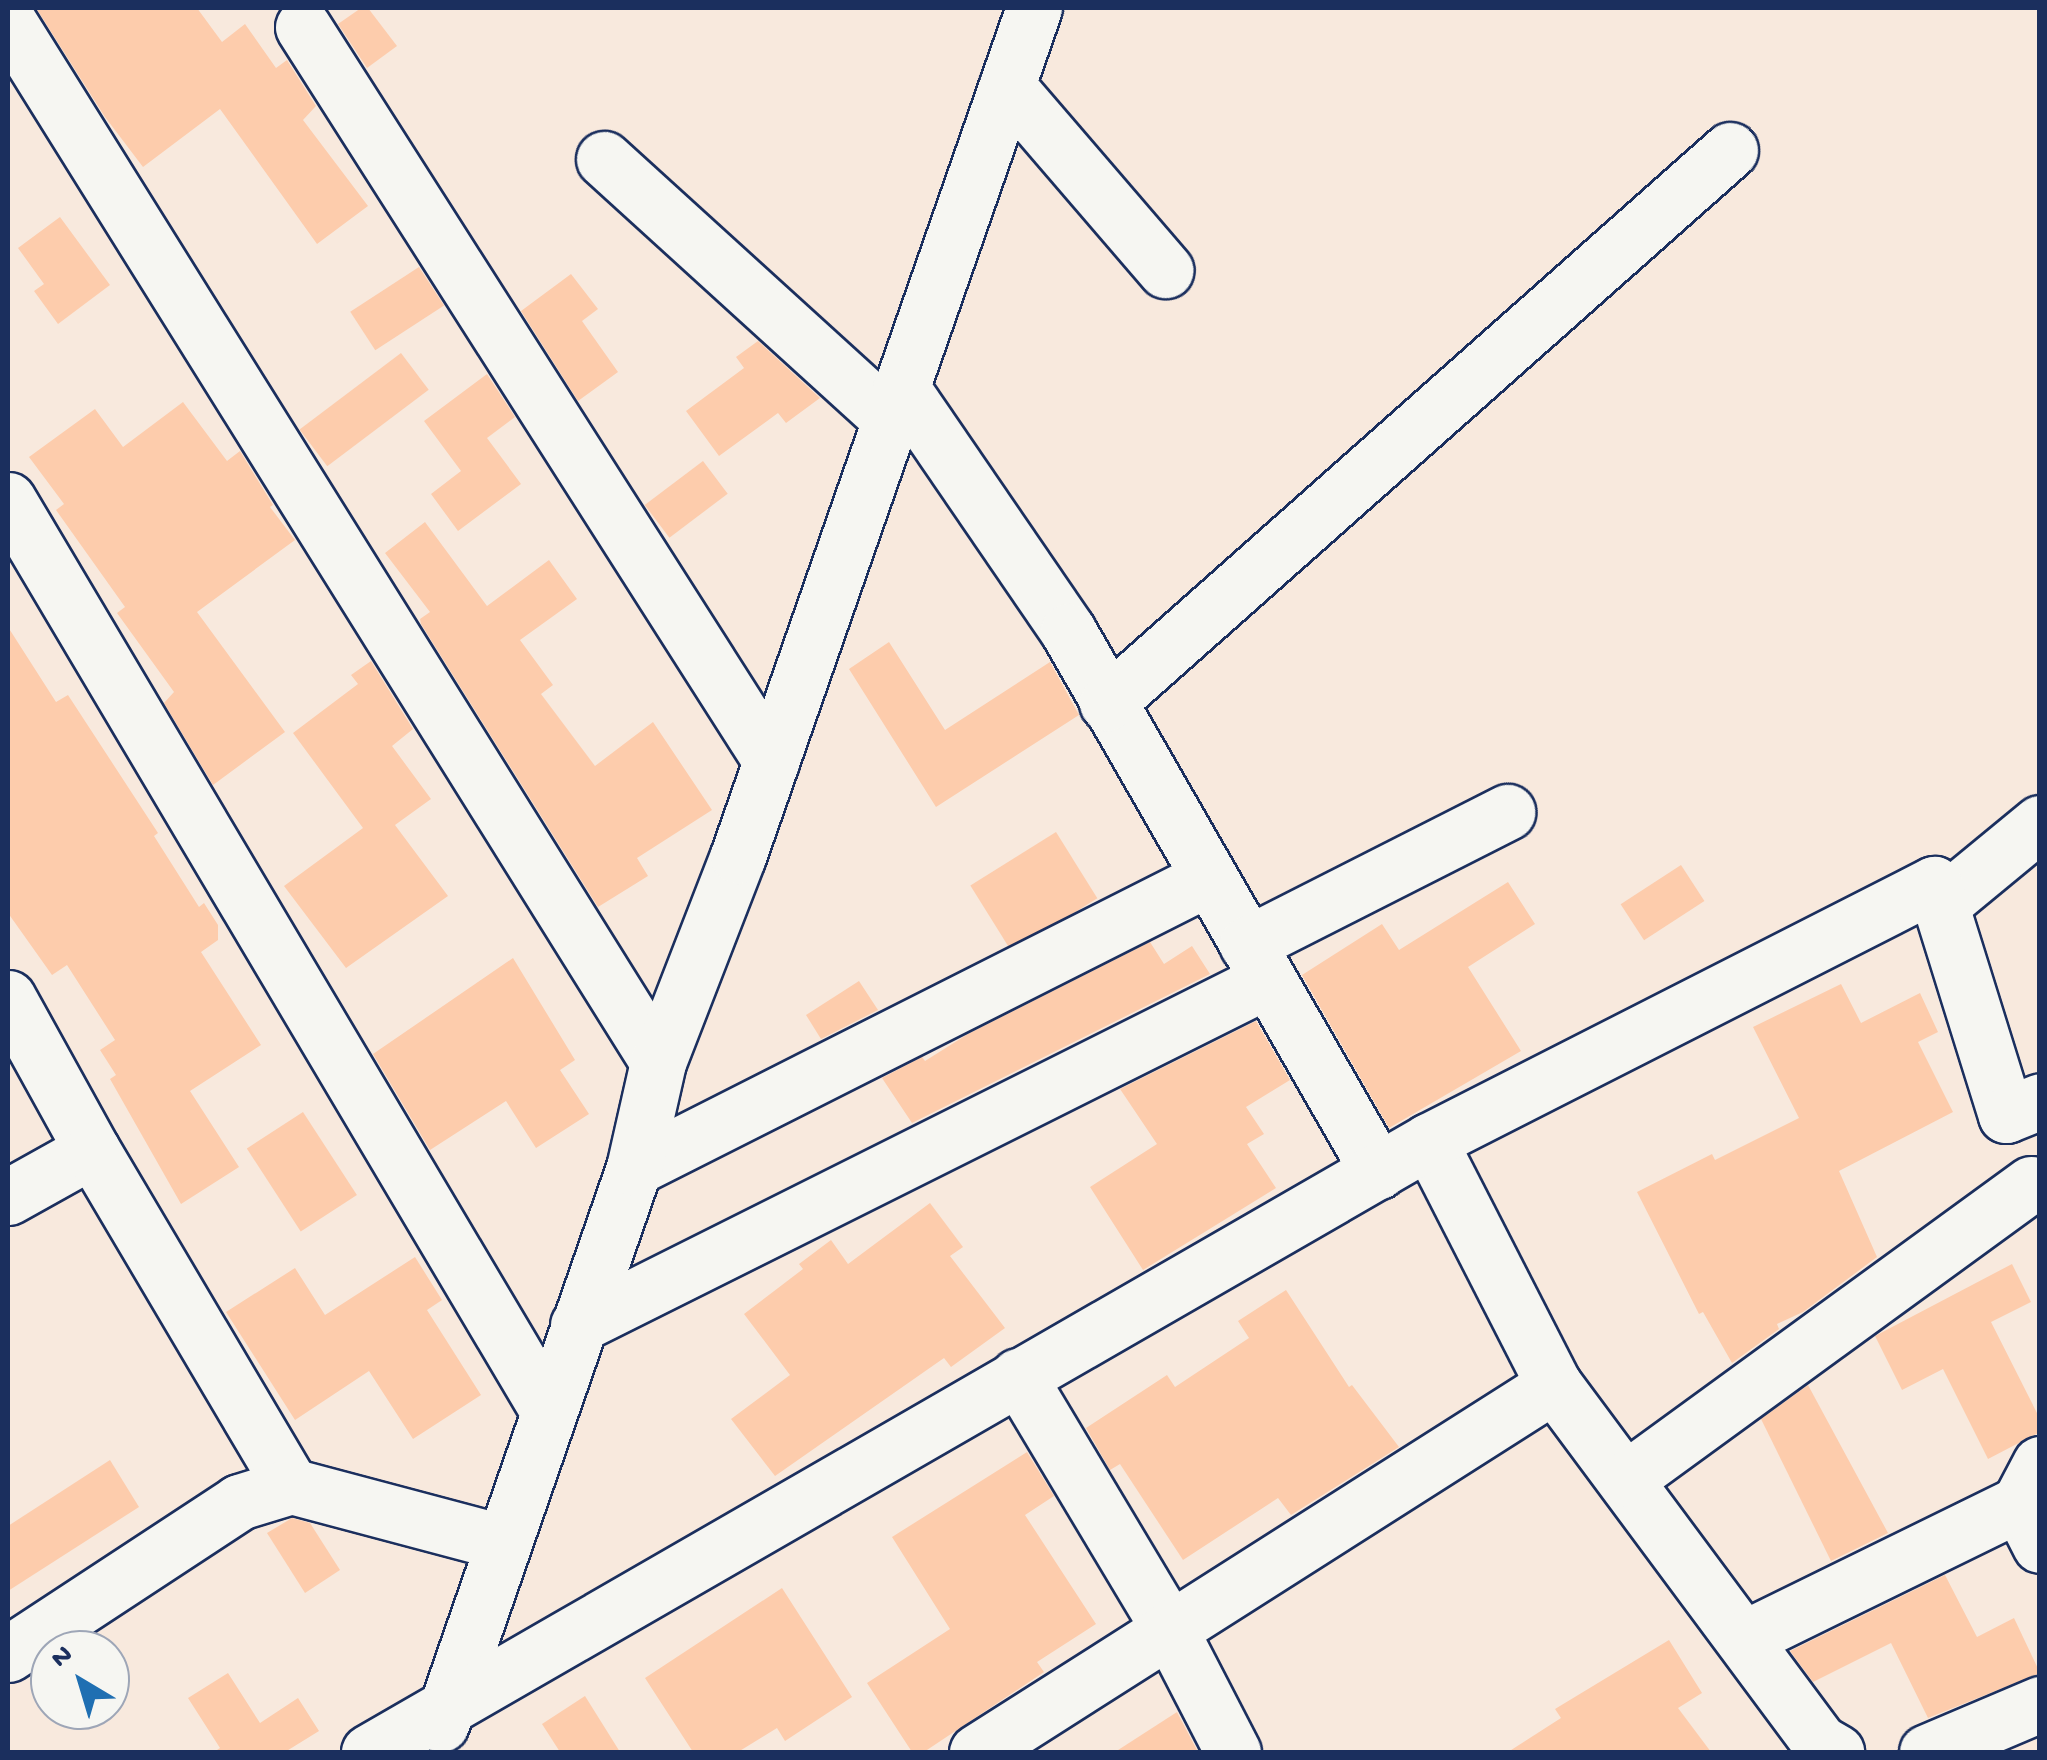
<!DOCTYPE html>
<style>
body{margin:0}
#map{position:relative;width:2047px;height:1760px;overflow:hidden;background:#f8e9dd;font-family:"Gochi Hand",sans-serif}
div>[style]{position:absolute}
.building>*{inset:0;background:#fdccac;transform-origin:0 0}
.roads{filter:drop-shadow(2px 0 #1b2f5e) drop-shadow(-2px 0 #1b2f5e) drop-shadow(0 2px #1b2f5e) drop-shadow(0 -2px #1b2f5e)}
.minor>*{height:55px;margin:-27.5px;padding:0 27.5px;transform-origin:27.5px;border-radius:27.5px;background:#f6f6f2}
span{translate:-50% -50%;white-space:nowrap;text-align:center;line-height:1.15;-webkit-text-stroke:10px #f6f6f2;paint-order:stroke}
.frame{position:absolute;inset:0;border:10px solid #1b2f5e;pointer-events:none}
.north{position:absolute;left:30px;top:1630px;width:100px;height:100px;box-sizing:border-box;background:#f6f6f2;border:2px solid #9ea6b7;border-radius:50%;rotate:322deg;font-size:28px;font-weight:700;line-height:40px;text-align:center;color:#1b2f5e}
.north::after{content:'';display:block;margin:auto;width:35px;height:45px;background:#1f6fb2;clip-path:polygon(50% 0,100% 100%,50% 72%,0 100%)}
</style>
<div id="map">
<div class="building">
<div style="clip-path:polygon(36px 8px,197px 8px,222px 42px,245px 24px,276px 68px,287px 60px,316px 106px,303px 120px,368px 206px,317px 244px,220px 109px,143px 167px,105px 117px)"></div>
<div style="clip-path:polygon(361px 8px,368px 8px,397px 46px,367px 68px,338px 24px)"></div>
<div style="clip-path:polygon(60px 217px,110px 285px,58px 324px,34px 291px,44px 284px,18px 248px)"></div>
<div style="left:419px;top:267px;width:46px;height:82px;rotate:57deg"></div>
<div style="clip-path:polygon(571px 274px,598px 309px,582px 321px,618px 372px,578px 401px,521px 311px)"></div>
<div style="clip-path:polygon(758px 341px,820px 398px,786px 423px,778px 413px,719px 456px,686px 411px,744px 368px,736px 357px)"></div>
<div style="left:401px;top:353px;width:46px;height:127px;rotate:53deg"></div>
<div style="clip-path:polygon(487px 374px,515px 417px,487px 438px,521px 484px,458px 531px,431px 494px,461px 471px,424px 421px)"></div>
<div style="clip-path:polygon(183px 402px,227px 461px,240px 451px,273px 505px,270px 507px,295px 540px,197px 612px,285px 732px,213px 785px,164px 703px,174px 692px,117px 613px,125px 607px,56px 510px,64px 504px,29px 457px,95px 409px,123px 447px)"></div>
<div style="left:703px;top:461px;width:41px;height:73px;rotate:53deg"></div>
<div style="clip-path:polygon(425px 522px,487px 606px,549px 560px,577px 599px,520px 640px,553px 685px,541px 694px,595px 766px,653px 722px,712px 810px,637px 858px,648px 876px,598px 907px,421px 624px,420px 619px,430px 612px,385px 553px)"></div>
<div style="clip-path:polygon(8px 627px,56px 702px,68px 695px,158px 833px,154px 836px,199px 907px,204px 903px,218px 925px,218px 940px,201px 952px,261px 1045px,190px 1091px,239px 1167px,181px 1204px,110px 1079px,116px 1075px,100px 1050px,115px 1040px,67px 965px,52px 975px,8px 913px)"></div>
<div style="clip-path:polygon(889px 642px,945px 730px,1050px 662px,1079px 715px,936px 807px,849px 669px)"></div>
<div style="clip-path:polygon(371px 661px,413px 729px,392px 746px,431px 799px,395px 825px,448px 896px,346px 968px,284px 886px,363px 828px,293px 733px,358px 684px,351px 675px)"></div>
<div style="left:1056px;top:832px;width:78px;height:101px;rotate:58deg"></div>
<div style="left:1681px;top:865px;width:43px;height:72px;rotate:57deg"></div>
<div style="clip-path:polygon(1508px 882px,1535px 924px,1468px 967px,1521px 1051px,1389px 1128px,1302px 975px,1382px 924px,1399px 950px)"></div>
<div style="clip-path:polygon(1150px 942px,1164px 964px,1192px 946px,1210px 974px,912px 1123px,882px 1078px,922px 1057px,925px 1061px,968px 1034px)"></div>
<div style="clip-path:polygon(513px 958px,575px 1060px,560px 1070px,589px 1114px,536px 1148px,506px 1101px,430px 1150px,373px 1054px)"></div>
<div style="clip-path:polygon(859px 981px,878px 1010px,821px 1039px,806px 1015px)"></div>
<div style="clip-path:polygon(1841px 984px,1861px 1023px,1920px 993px,1938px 1032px,1918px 1042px,1953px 1112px,1839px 1171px,1877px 1257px,1803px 1312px,1777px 1324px,1779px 1329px,1732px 1363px,1703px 1312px,1699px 1314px,1637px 1192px,1712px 1154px,1715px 1160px,1799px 1118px,1753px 1027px)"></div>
<div style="clip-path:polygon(1256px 1021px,1290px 1080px,1246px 1107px,1264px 1134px,1247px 1144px,1276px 1188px,1143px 1270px,1090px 1187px,1157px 1144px,1120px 1089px)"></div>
<div style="left:303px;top:1112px;width:99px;height:67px;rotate:57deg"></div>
<div style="clip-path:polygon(930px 1203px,963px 1247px,950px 1256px,1005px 1328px,951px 1367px,944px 1358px,775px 1476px,731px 1419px,790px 1375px,744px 1314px,803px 1269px,799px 1264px,831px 1240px,848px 1264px)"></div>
<div style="clip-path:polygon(415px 1257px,442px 1300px,427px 1310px,481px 1395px,413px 1439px,369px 1371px,295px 1420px,226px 1312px,295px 1268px,325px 1315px)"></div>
<div style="clip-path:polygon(2012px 1264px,2031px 1302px,1991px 1322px,2040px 1419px,2040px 1432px,1988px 1459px,1943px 1369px,1902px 1390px,1875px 1336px)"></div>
<div style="clip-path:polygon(1286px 1290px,1349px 1387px,1352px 1385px,1399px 1447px,1291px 1515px,1278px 1498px,1183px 1560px,1120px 1464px,1110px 1470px,1086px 1428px,1167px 1375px,1175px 1387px,1249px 1338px,1238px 1321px)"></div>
<div style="clip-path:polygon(1808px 1385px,1888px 1533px,1831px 1561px,1761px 1419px)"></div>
<div style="clip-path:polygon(1027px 1452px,1054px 1496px,1025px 1515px,1096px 1624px,1037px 1662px,1044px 1672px,924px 1752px,912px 1752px,867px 1683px,950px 1629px,892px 1537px)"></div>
<div style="clip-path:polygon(110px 1460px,139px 1507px,8px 1591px,8px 1526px)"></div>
<div style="clip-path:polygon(292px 1518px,310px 1523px,340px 1570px,305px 1593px,267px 1533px)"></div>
<div style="clip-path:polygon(1945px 1575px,1977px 1637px,2014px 1618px,2040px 1673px,1928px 1718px,1891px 1643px,1813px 1682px,1790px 1651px)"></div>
<div style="clip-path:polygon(782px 1588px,852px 1697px,785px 1741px,777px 1728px,738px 1752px,693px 1752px,645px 1678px)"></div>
<div style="clip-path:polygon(1669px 1640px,1702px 1693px,1678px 1708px,1711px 1752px,1508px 1752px,1561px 1718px,1555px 1709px)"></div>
<div style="clip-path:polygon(228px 1673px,260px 1723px,298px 1698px,319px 1731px,285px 1752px,214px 1752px,220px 1748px,188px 1698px)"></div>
<div style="clip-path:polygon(585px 1696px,620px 1752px,560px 1752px,542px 1724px)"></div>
<div style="clip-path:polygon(1177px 1712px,1198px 1752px,1115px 1752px)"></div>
</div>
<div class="roads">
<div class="minor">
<div style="left:8px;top:21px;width:1227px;rotate:58.02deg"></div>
<div style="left:303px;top:27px;width:871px;rotate:57.48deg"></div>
<div style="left:1007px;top:86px;width:243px;rotate:49.3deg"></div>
<div style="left:604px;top:159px;width:387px;rotate:42.3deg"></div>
<div style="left:901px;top:387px;width:296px;rotate:55.6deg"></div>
<div style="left:1068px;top:631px;width:623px;rotate:60.14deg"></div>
<div style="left:8px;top:500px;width:1057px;rotate:59.33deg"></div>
<div style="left:1107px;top:703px;width:833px;rotate:-41.59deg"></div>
<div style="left:1944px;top:902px;width:124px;rotate:-39.5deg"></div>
<div style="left:1247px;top:944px;width:292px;rotate:-26.9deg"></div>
<div style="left:8px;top:998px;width:174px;rotate:61.1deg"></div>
<div style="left:1429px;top:1141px;width:274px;rotate:62.9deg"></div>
<div style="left:1554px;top:1385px;width:445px;rotate:53.4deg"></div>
<div style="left:1819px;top:1742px;width:20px;rotate:30deg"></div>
<div style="left:634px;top:1168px;width:643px;rotate:-26.8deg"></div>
<div style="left:8px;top:1197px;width:96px;rotate:-29.2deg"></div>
<div style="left:92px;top:1150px;width:391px;rotate:59.4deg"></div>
<div style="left:291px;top:1486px;width:218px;rotate:14.9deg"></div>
<div style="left:578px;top:1325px;width:771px;rotate:-26.57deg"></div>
<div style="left:1018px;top:1376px;width:298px;rotate:59.1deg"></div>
<div style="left:1171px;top:1632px;width:135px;rotate:62.7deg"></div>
<div style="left:2040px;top:1464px;width:45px;rotate:117.7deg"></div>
<div style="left:2019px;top:1504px;width:46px;rotate:62.9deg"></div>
<div style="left:1626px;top:1479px;width:501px;rotate:-36.07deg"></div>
<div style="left:1745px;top:1638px;width:305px;rotate:-26.1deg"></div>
<div style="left:8px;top:1654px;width:277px;rotate:-33.3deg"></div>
<div style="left:239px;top:1502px;width:54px;rotate:-17.1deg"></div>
<div style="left:441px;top:1724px;width:589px;rotate:-70.86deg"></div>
<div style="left:634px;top:1168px;width:109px;rotate:-77.2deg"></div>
<div style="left:658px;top:1062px;width:221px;rotate:-68.8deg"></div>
<div style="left:738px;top:856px;width:898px;rotate:-70.76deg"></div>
<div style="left:369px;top:1752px;width:1223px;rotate:-29.96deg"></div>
<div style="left:1429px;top:1141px;width:567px;rotate:-26.97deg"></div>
<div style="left:1934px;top:884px;width:242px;rotate:72.7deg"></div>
<div style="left:2006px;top:1115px;width:37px;rotate:-22deg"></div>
<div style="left:977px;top:1752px;width:684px;rotate:-32.46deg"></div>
<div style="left:1927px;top:1752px;width:123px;rotate:-23deg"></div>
</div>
</div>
<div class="frame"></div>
<div class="north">N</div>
</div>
